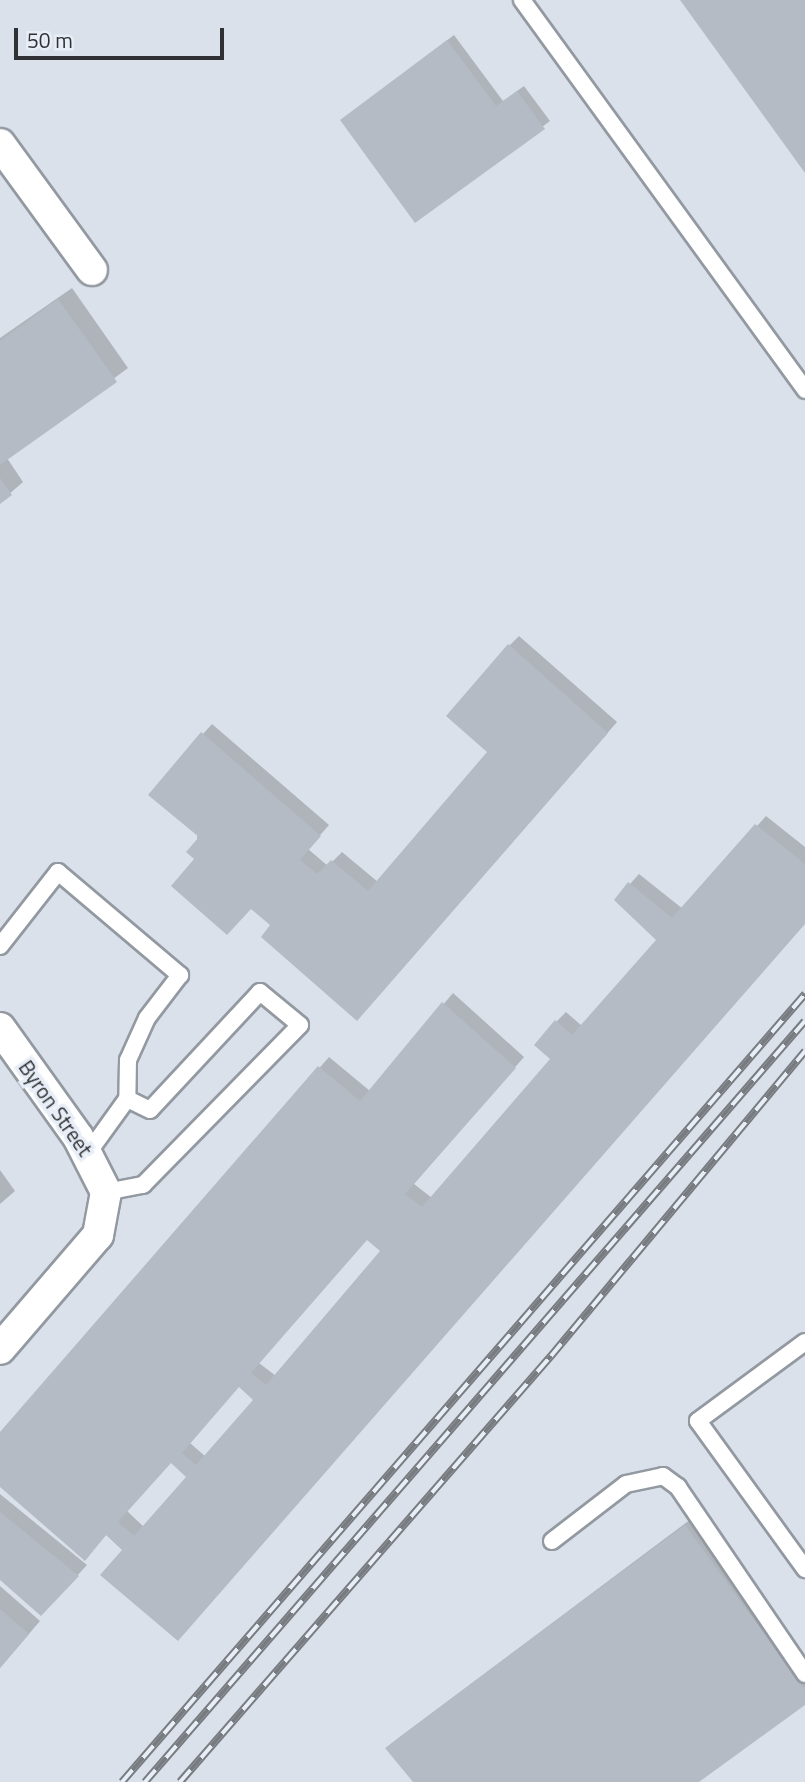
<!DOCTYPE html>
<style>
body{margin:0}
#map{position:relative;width:805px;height:1782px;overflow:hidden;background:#dbe1ea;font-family:"Titillium Web",sans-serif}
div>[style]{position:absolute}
.shadow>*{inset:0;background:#0003}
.building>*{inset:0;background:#b5bbc4}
.roads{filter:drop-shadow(2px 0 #9399a1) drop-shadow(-2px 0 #9399a1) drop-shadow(0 2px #9399a1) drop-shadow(0 -2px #9399a1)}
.lane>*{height:16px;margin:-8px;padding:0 8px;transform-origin:8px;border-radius:8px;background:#fff}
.street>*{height:30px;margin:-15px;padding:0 15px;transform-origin:15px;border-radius:15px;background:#fff}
.rail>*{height:8px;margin-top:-4px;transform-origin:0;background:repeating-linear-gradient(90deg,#e8eef7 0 16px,#787c81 0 32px);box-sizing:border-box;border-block:2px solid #787c81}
span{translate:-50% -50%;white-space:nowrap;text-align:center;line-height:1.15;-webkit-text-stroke:7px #e8eef7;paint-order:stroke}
.street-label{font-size:21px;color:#2f3134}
.scale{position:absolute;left:14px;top:28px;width:210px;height:32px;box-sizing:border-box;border:4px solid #2f3134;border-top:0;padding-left:9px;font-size:21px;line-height:24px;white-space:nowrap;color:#2f3134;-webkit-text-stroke:5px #e8eef7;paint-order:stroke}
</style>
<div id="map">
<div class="shadow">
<div style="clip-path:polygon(454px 35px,503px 101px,524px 86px,550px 121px,416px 221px,342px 120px)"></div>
<div style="clip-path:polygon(72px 288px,128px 368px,7px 458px,23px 482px,0 502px,0 338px)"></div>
<div style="clip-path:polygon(519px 636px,617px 722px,367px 1009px,196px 859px,203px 734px,212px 724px,329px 825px,308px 849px,328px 866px,342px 852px,378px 882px,490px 752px,509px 646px)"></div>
<div style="clip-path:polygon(evenodd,766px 816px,805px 847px,805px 923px,124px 1550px,107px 1534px,85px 1559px,0 1485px,0 1435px,329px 1057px,370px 1091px,453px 993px,524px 1057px,414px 1184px,432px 1198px,552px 1059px,557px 1021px,566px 1012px,582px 1026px,659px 939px,630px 884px,639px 874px,683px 909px,766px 816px,367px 1238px,383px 1251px,276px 1376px,259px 1363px,367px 1238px,766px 816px,240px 1385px,255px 1400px,206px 1457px,190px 1443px,240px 1385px,766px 816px,171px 1461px,188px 1477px,144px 1527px,127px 1511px,171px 1461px)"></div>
<div style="clip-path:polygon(0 1170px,15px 1191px,0 1204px)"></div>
<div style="clip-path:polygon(0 1494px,87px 1565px,51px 1604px,0 1578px)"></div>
<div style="clip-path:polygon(695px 1516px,805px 1668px,805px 1703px,696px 1782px,415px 1782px,388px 1748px,397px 1739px)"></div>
<div style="clip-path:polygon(0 1586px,40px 1621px,0 1668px)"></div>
</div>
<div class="building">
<div style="clip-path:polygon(680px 0,805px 0,805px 173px)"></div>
<div style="clip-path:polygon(447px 40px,496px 106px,517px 91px,545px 129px,415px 223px,340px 120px)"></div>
<div style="clip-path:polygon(58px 299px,117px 382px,0 465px,0 341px)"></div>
<div style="clip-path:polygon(0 478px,12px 495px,0 504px)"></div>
<div style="clip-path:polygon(508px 644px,608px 733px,357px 1021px,261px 937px,270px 925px,251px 909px,227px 935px,171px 886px,194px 859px,186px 852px,199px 837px,148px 795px,201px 732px,321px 836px,300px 860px,317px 874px,331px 860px,368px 891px,487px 752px,446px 716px)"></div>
<div style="clip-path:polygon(evenodd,755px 824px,805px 864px,805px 924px,178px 1641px,100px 1575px,122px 1550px,106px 1535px,85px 1561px,0 1487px,0 1432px,318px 1066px,360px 1101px,442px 1002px,516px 1068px,405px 1194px,422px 1207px,550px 1059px,534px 1045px,555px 1020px,572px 1035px,656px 940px,614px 900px,628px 882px,672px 918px,755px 824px,367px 1240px,380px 1251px,266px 1385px,251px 1373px,367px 1240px,755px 824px,239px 1387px,253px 1400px,196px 1465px,182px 1453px,239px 1387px,755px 824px,171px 1463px,186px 1477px,134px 1536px,118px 1522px,171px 1463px)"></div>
<div style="clip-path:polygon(0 1512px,79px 1576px,41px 1616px,0 1580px)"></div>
<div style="clip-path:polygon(685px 1525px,805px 1690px,805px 1705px,699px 1782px,413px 1782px,385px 1748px)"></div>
<div style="clip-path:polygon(0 1609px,29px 1634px,0 1668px)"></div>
</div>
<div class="roads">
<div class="lane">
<div style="left:522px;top:0;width:482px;rotate:54deg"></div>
<div style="left:0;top:946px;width:94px;rotate:-51.9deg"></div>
<div style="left:58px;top:872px;width:160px;rotate:40.2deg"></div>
<div style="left:180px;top:975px;width:54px;rotate:127.5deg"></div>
<div style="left:147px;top:1018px;width:46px;rotate:114.3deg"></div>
<div style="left:128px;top:1060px;width:39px;rotate:91deg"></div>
<div style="left:127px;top:1099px;width:67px;rotate:125.8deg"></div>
<div style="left:106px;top:1192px;width:38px;rotate:-11deg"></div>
<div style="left:143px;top:1185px;width:224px;rotate:-45.5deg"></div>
<div style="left:300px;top:1025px;width:52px;rotate:-140.5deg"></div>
<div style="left:260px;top:992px;width:161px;rotate:133deg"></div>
<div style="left:150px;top:1110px;width:25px;rotate:-154deg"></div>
<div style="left:805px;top:1342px;width:133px;rotate:143.6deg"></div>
<div style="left:698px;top:1421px;width:183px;rotate:54.1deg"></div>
<div style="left:552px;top:1541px;width:93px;rotate:-37.6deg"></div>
<div style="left:626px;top:1484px;width:38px;rotate:-12deg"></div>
<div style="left:663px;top:1476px;width:19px;rotate:36deg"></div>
<div style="left:678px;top:1487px;width:226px;rotate:55.8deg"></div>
</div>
<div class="street">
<div style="left:0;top:144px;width:156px;rotate:53.9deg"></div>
<div style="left:0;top:1028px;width:134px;rotate:54.4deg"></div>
<div style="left:78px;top:1137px;width:62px;rotate:63deg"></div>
<div style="left:106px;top:1192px;width:44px;rotate:100.5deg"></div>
<div style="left:98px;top:1235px;width:150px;rotate:130.7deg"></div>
</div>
</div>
<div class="rail">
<div style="left:122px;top:1782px;width:1043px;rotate:-49.08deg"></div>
<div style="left:145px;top:1782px;width:1007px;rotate:-49.07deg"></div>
<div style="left:180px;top:1782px;width:565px;rotate:-48.95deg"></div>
<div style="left:551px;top:1356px;width:397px;rotate:-50.2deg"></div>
</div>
<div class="street-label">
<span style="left:56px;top:1108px;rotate:55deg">Byron Street</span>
</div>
<div class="scale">50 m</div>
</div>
